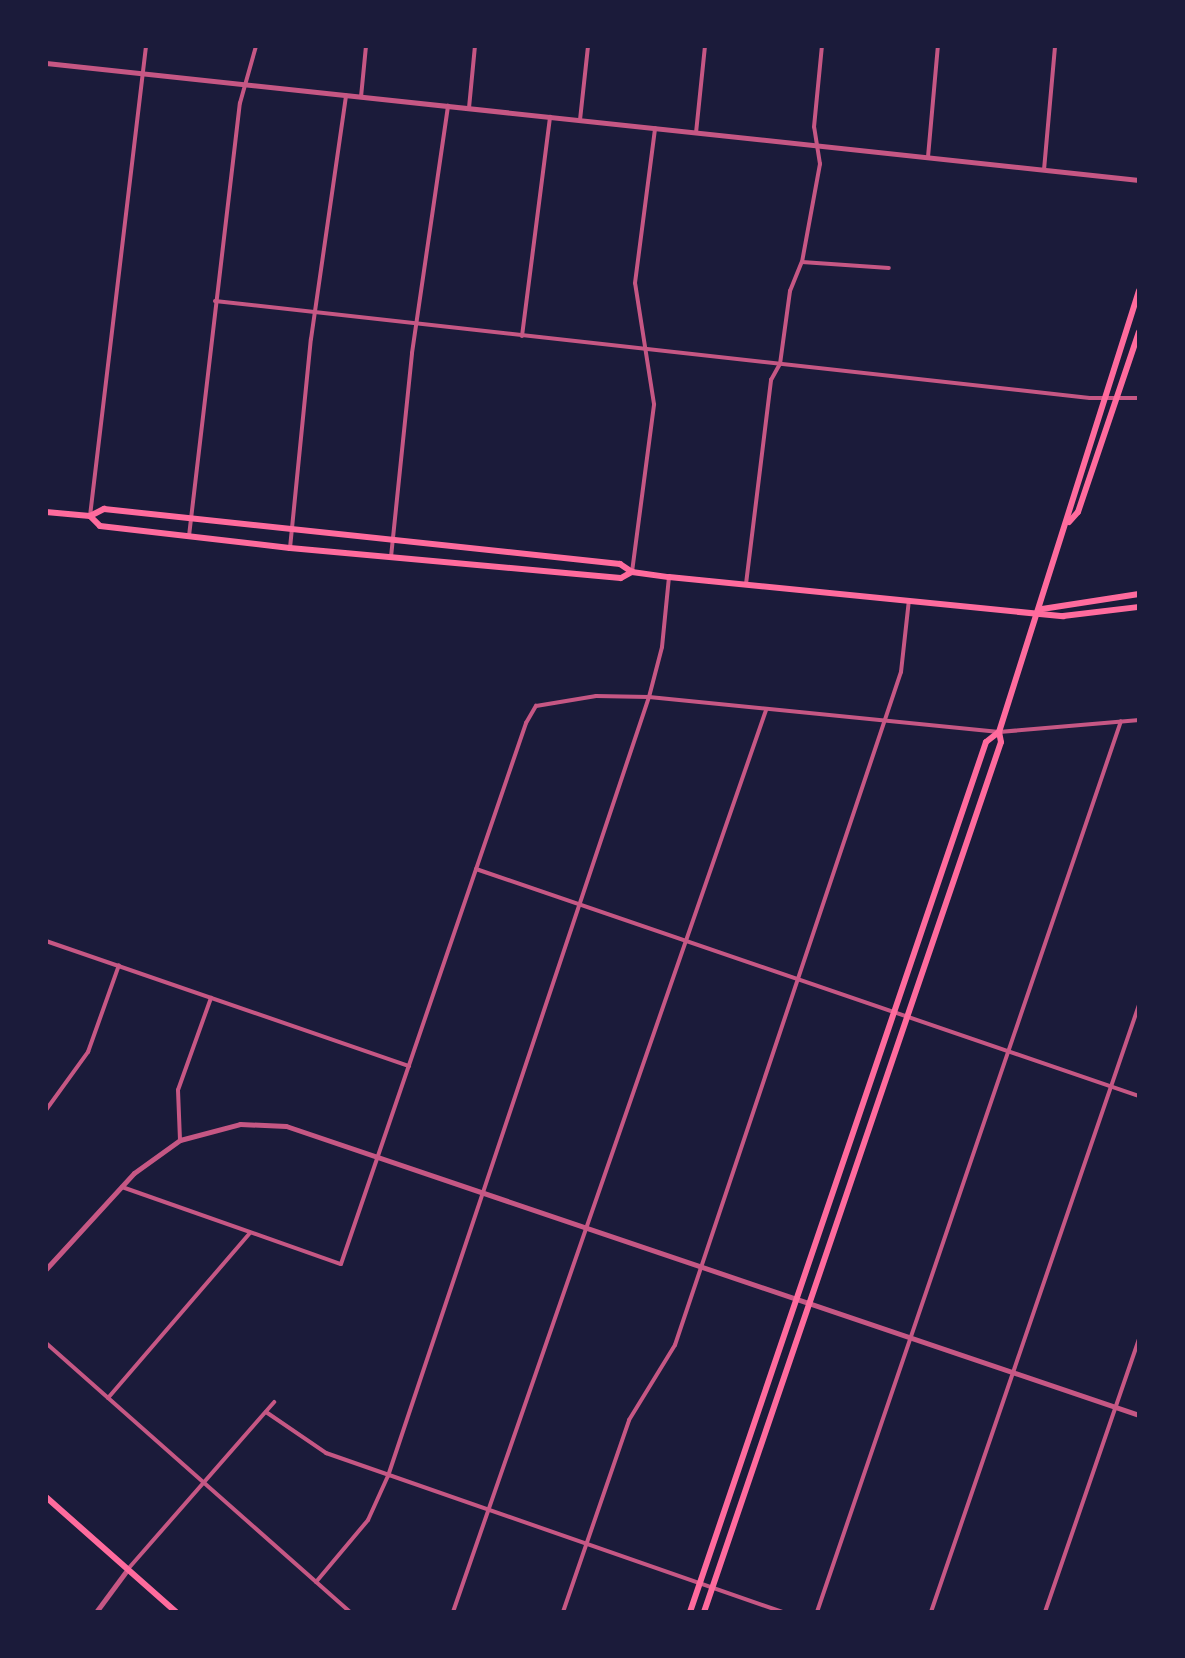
<!DOCTYPE html>
<style>
body{margin:0}
#map{position:relative;width:1185px;height:1658px;overflow:hidden;background:#1b1b3a;font-family:"Nunito Sans",sans-serif}
div>[style]{position:absolute}
.minor>*{height:4px;margin:-2px;padding:0 2px;transform-origin:2px;border-radius:2px;background:#c65784}
.tertiary>*{height:5px;margin:-2.5px;padding:0 2.5px;transform-origin:2.5px;border-radius:2.5px;background:#c65784}
.secondary>*{height:6px;margin:-3px;padding:0 3px;transform-origin:3px;border-radius:3px;background:#ff6b9d}
.primary>*{height:6px;margin:-3px;padding:0 3px;transform-origin:3px;border-radius:3px;background:#ff6b9d}
span{translate:-50% -50%;white-space:nowrap;text-align:center;line-height:1.15;-webkit-text-stroke:6px #1b1b3a;paint-order:stroke}
.frame{position:absolute;inset:0;border:48px solid #1b1b3a;pointer-events:none}
</style>
<div id="map">
<div class="minor">
<div style="left:361px;top:97px;width:51px;rotate:-84.4deg"></div>
<div style="left:469px;top:108px;width:62px;rotate:-84.5deg"></div>
<div style="left:580px;top:120px;width:74px;rotate:-83.8deg"></div>
<div style="left:696px;top:133px;width:87px;rotate:-84.1deg"></div>
<div style="left:928px;top:157px;width:111px;rotate:-84.9deg"></div>
<div style="left:1044px;top:170px;width:124px;rotate:-84.9deg"></div>
<div style="left:802px;top:262px;width:87px;rotate:3.9deg"></div>
<div style="left:215px;top:301px;width:880px;rotate:6.33deg"></div>
<div style="left:1090px;top:398px;width:49px"></div>
<div style="left:522px;top:336px;width:221px;rotate:-82.7deg"></div>
<div style="left:90px;top:516px;width:473px;rotate:-83.2deg"></div>
<div style="left:189px;top:536px;width:436px;rotate:-83.3deg"></div>
<div style="left:240px;top:103px;width:59px;rotate:-74.3deg"></div>
<div style="left:290px;top:548px;width:210px;rotate:-84.3deg"></div>
<div style="left:311px;top:339px;width:246px;rotate:-81.8deg"></div>
<div style="left:391px;top:557px;width:205px;rotate:-84.1deg"></div>
<div style="left:412px;top:353px;width:250px;rotate:-81.7deg"></div>
<div style="left:632px;top:572px;width:169px;rotate:-82.5deg"></div>
<div style="left:654px;top:404px;width:122px;rotate:-98.9deg"></div>
<div style="left:635px;top:283px;width:156px;rotate:-82.6deg"></div>
<div style="left:746px;top:584px;width:206px;rotate:-83deg"></div>
<div style="left:771px;top:380px;width:18px;rotate:-61deg"></div>
<div style="left:780px;top:364px;width:74px;rotate:-82.2deg"></div>
<div style="left:790px;top:291px;width:31px;rotate:-68deg"></div>
<div style="left:802px;top:262px;width:100px;rotate:-79.6deg"></div>
<div style="left:820px;top:164px;width:37px;rotate:-99deg"></div>
<div style="left:814px;top:127px;width:81px;rotate:-84.4deg"></div>
<div style="left:476px;top:869px;width:701px;rotate:18.9deg"></div>
<div style="left:46px;top:941px;width:384px;rotate:19deg"></div>
<div style="left:46px;top:1110px;width:72px;rotate:-54.1deg"></div>
<div style="left:88px;top:1052px;width:92px;rotate:-70.4deg"></div>
<div style="left:180px;top:1140px;width:50px;rotate:-92.3deg"></div>
<div style="left:178px;top:1090px;width:98px;rotate:-70.3deg"></div>
<div style="left:122px;top:1187px;width:232px;rotate:19.4deg"></div>
<div style="left:341px;top:1264px;width:572px;rotate:-71.12deg"></div>
<div style="left:526px;top:723px;width:20px;rotate:-60deg"></div>
<div style="left:536px;top:706px;width:61px;rotate:-9.5deg"></div>
<div style="left:596px;top:696px;width:53px;rotate:1.1deg"></div>
<div style="left:649px;top:697px;width:352px;rotate:5.7deg"></div>
<div style="left:999px;top:732px;width:141px;rotate:-4.9deg"></div>
<div style="left:46px;top:1343px;width:406px;rotate:41.5deg"></div>
<div style="left:108px;top:1398px;width:218px;rotate:-49.3deg"></div>
<div style="left:266px;top:1412px;width:73px;rotate:34.3deg"></div>
<div style="left:326px;top:1453px;width:484px;rotate:19.2deg"></div>
<div style="left:128px;top:1569px;width:222px;rotate:-48.8deg"></div>
<div style="left:316px;top:1582px;width:81px;rotate:-50deg"></div>
<div style="left:368px;top:1520px;width:48px;rotate:-65.6deg"></div>
<div style="left:388px;top:1476px;width:822px;rotate:-71.48deg"></div>
<div style="left:649px;top:697px;width:52px;rotate:-75.4deg"></div>
<div style="left:662px;top:647px;width:70px;rotate:-84.3deg"></div>
<div style="left:453px;top:1612px;width:955px;rotate:-70.86deg"></div>
<div style="left:563px;top:1612px;width:203px;rotate:-71deg"></div>
<div style="left:629px;top:1420px;width:88px;rotate:-58.5deg"></div>
<div style="left:675px;top:1345px;width:710px;rotate:-71.44deg"></div>
<div style="left:901px;top:672px;width:72px;rotate:-83.7deg"></div>
<div style="left:817px;top:1612px;width:941px;rotate:-71.16deg"></div>
<div style="left:931px;top:1612px;width:642px;rotate:-71.09deg"></div>
<div style="left:1045px;top:1612px;width:289px;rotate:-71deg"></div>
</div>
<div class="tertiary">
<div style="left:46px;top:63px;width:1099px;rotate:6.11deg"></div>
<div style="left:46px;top:1269px;width:130px;rotate:-47.5deg"></div>
<div style="left:134px;top:1173px;width:57px;rotate:-35.7deg"></div>
<div style="left:180px;top:1140px;width:62px;rotate:-14.9deg"></div>
<div style="left:240px;top:1124px;width:46px;rotate:2.5deg"></div>
<div style="left:286px;top:1126px;width:901px;rotate:18.72deg"></div>
<div style="left:96px;top:1612px;width:52px;rotate:-53.6deg"></div>
</div>
<div class="secondary">
<div style="left:46px;top:1497px;width:174px;rotate:41.5deg"></div>
</div>
<div class="primary">
<div style="left:46px;top:512px;width:44px;rotate:5.2deg"></div>
<div style="left:90px;top:516px;width:16px;rotate:-27deg"></div>
<div style="left:104px;top:509px;width:519px;rotate:6.08deg"></div>
<div style="left:620px;top:564px;width:14px;rotate:34deg"></div>
<div style="left:632px;top:572px;width:37px;rotate:8deg"></div>
<div style="left:669px;top:577px;width:396px;rotate:5.7deg"></div>
<div style="left:1063px;top:616px;width:77px;rotate:-6.8deg"></div>
<div style="left:90px;top:516px;width:14px;rotate:45deg"></div>
<div style="left:100px;top:526px;width:191px;rotate:6.6deg"></div>
<div style="left:290px;top:548px;width:332px;rotate:5.2deg"></div>
<div style="left:621px;top:578px;width:13px;rotate:-29deg"></div>
<div style="left:1069px;top:522px;width:13px;rotate:-48deg"></div>
<div style="left:1078px;top:512px;width:190px;rotate:-71.3deg"></div>
<div style="left:1042px;top:609px;width:98px;rotate:-8.8deg"></div>
<div style="left:690px;top:1612px;width:919px;rotate:-71.21deg"></div>
<div style="left:986px;top:742px;width:16px;rotate:-38deg"></div>
<div style="left:704px;top:1612px;width:919px;rotate:-71.15deg"></div>
<div style="left:1001px;top:742px;width:10px;rotate:-101deg"></div>
<div style="left:999px;top:732px;width:463px;rotate:-72.4deg"></div>
</div>
<div class="frame"></div>
</div>
